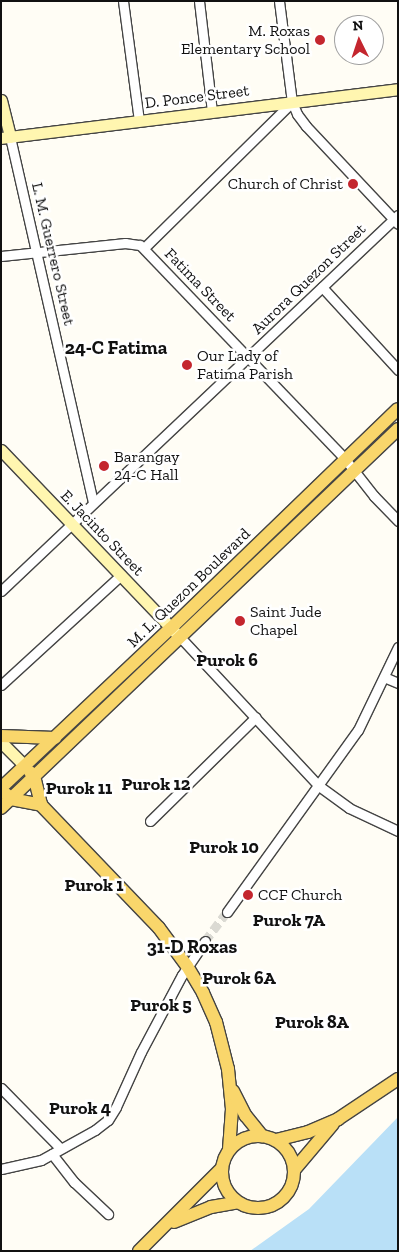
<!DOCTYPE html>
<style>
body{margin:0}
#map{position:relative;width:399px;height:1252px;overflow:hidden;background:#fffdf5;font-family:"Zilla Slab",serif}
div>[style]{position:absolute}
.water>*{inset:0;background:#b9e0f7}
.street-tunnel>*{height:9px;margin-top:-4.5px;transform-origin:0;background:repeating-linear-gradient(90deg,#dbdad3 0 9px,transparent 0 13.5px)}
.roads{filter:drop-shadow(1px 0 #444) drop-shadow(-1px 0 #444) drop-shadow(0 1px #444) drop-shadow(0 -1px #444)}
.street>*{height:9px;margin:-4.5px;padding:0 4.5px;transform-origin:4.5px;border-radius:4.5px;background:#fff}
.secondary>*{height:11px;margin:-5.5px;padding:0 5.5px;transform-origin:5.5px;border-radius:5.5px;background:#fff6b0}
.primary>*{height:12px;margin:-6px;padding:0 6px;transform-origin:6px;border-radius:6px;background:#f9d66b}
.primary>.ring{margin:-6px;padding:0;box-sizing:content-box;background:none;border:12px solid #f9d66b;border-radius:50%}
.dots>*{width:14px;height:14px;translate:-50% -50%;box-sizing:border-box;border:2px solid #fff;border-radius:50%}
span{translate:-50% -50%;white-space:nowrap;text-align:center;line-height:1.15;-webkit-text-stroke:5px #fff;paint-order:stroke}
.poi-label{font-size:16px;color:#111}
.right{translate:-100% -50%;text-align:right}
.left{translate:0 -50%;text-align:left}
.street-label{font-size:16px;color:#111}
.neighbourhood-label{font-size:18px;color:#111;font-weight:700}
.quarter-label{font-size:19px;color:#111;font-weight:700}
.frame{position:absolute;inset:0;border:2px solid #111;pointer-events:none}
.north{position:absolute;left:334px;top:15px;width:50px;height:50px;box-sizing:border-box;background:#fff;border:1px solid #a0a0a0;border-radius:50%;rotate:356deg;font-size:14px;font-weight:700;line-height:20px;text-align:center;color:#111}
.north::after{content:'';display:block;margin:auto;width:18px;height:22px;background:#c4262e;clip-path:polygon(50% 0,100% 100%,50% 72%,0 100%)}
</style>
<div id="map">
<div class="water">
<div style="clip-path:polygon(398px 1117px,398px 1251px,250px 1251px,309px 1209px)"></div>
</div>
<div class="street-tunnel">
<div style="left:205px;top:941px;width:36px;rotate:-53deg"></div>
</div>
<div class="roads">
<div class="street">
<div style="left:123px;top:1px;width:121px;rotate:82.4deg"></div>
<div style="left:199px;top:1px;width:112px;rotate:83.3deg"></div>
<div style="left:279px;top:1px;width:102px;rotate:82.7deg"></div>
<div style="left:292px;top:102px;width:13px;rotate:67deg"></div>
<div style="left:297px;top:114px;width:15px;rotate:53deg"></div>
<div style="left:306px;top:126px;width:134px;rotate:46.8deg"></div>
<div style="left:10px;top:137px;width:375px;rotate:77.2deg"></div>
<div style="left:144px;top:248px;width:208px;rotate:-44.6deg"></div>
<div style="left:1px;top:256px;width:125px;rotate:-6deg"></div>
<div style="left:125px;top:243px;width:15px;rotate:8deg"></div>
<div style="left:140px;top:245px;width:296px;rotate:46.2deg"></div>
<div style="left:345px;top:459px;width:47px;rotate:51.9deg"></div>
<div style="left:374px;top:496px;width:35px;rotate:46deg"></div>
<div style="left:322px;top:287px;width:113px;rotate:47.5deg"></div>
<div style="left:1px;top:591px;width:547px;rotate:-43.44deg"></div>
<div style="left:180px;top:637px;width:204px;rotate:47deg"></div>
<div style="left:319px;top:786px;width:37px;rotate:36deg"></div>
<div style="left:349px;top:808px;width:54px;rotate:25.1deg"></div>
<div style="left:384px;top:677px;width:15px;rotate:23deg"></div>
<div style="left:1px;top:685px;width:163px;rotate:-42.5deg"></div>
<div style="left:150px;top:821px;width:148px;rotate:-44.5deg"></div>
<div style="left:227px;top:912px;width:224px;rotate:-54.3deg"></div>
<div style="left:358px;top:730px;width:92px;rotate:-64.3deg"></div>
<div style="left:1px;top:1088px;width:84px;rotate:45.5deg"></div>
<div style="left:52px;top:1154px;width:36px;rotate:52deg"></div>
<div style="left:74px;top:1182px;width:47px;rotate:43.3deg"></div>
<div style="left:1px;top:1169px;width:41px;rotate:-12.7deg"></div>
<div style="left:41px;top:1160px;width:62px;rotate:-29.1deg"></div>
<div style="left:95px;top:1130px;width:16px;rotate:-38deg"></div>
<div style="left:108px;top:1120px;width:15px;rotate:-58deg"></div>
<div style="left:116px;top:1107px;width:60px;rotate:-65.6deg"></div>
<div style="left:141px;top:1052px;width:87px;rotate:-62deg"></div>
<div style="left:182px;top:975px;width:41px;rotate:-55.9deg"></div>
</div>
<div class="secondary">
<div style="left:1px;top:100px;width:38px;rotate:76deg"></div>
<div style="left:1px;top:138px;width:400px;rotate:-7deg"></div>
<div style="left:1px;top:450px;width:253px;rotate:46.3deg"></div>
<div style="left:1px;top:742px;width:34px;rotate:45deg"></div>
</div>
<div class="primary">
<div style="left:1px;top:736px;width:54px;rotate:2.1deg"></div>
<div style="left:30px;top:772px;width:6px;rotate:45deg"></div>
<div style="left:34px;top:776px;width:30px;rotate:76deg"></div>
<div style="left:41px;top:805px;width:170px;rotate:46.2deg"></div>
<div style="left:159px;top:928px;width:47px;rotate:53.6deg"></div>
<div style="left:187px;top:966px;width:31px;rotate:59deg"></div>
<div style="left:203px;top:993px;width:32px;rotate:66deg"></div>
<div style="left:216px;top:1022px;width:49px;rotate:75.7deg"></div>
<div style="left:228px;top:1069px;width:40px;rotate:84.3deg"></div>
<div style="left:232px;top:1109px;width:40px;rotate:94.3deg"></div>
<div style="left:1px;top:788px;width:233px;rotate:-43.3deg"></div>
<div style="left:171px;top:628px;width:315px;rotate:-44deg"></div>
<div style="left:6px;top:794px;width:7px;rotate:45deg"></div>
<div style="left:11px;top:799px;width:31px;rotate:11deg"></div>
<div style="left:1px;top:808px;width:549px;rotate:-43.67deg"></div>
<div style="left:233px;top:1091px;width:28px;rotate:63deg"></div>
<div style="left:246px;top:1116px;width:26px;rotate:51deg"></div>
<div class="ring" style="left:222px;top:1136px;width:60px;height:60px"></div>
<div style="left:276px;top:1140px;width:33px;rotate:-14deg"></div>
<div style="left:308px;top:1132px;width:33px;rotate:-23deg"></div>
<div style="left:338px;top:1119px;width:72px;rotate:-33.7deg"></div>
<div style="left:294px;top:1170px;width:60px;rotate:-49.7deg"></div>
<div style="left:174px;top:1222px;width:40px;rotate:-22deg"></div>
<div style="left:211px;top:1207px;width:27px;rotate:-10deg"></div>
<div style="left:139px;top:1251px;width:116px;rotate:-45deg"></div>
</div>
</div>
<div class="dots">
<div style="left:320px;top:40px;background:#c4262e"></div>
<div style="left:353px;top:184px;background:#c4262e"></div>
<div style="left:187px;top:365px;background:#c4262e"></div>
<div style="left:104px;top:466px;background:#c4262e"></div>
<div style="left:240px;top:621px;background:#c4262e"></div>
<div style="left:248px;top:895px;background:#c4262e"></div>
</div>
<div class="poi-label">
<span class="right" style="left:310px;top:40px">M. Roxas<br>Elementary School</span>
<span class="right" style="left:343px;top:184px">Church of Christ</span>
<span class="left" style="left:197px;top:365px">Our Lady of<br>Fatima Parish</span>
<span class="left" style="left:114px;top:466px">Barangay<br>24-C Hall</span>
<span class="left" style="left:250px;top:621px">Saint Jude<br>Chapel</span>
<span class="left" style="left:258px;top:895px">CCF Church</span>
</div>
<div class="street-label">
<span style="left:197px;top:97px;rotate:-7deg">D. Ponce Street</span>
<span style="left:53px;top:254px;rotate:77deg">L. M. Guerrero Street</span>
<span style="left:309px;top:279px;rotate:-44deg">Aurora Quezon Street</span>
<span style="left:200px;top:285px;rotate:46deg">Fatima Street</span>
<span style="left:102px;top:533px;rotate:46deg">E. Jacinto Street</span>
<span style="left:189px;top:588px;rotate:-44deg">M. L. Quezon Boulevard</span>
</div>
<div class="neighbourhood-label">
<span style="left:227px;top:660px">Purok 6</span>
<span style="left:156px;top:784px">Purok 12</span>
<span style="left:79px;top:788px">Purok 11</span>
<span style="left:224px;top:847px">Purok 10</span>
<span style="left:94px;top:885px">Purok 1</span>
<span style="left:289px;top:920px">Purok 7A</span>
<span style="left:239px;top:978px">Purok 6A</span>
<span style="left:161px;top:1005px">Purok 5</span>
<span style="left:312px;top:1022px">Purok 8A</span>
<span style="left:80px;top:1108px">Purok 4</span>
</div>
<div class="quarter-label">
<span style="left:116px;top:348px">24-C Fatima</span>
<span style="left:192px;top:947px">31-D Roxas</span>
</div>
<div class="frame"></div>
<div class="north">N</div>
</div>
